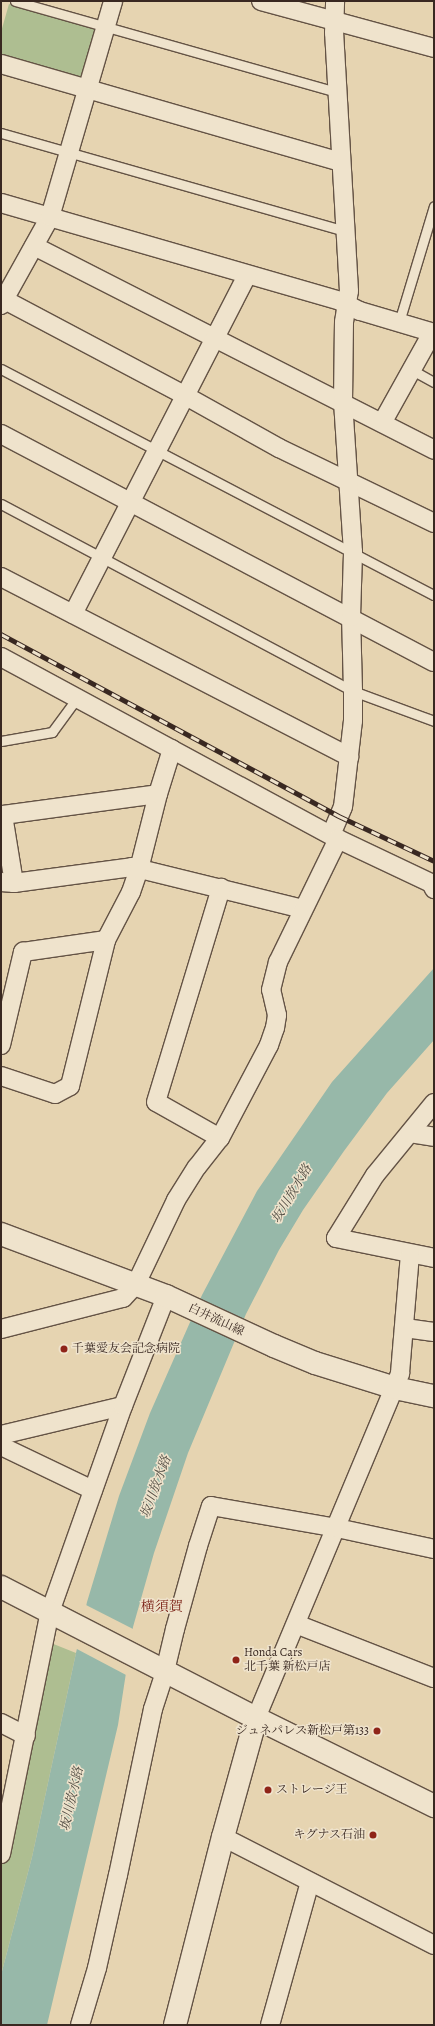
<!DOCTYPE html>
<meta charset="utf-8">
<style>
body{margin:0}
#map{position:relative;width:435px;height:2026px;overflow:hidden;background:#e6d4b1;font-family:Alegreya,"Noto Serif JP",serif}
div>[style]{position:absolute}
.green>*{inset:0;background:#aebe91}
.water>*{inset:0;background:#97b8a9}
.pier>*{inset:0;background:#e6d4b1}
.roads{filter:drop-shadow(1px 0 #645345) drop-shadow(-1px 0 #645345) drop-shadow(0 1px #645345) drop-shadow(0 -1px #645345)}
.service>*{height:9px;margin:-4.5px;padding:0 4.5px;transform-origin:4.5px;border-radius:4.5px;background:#efe3cc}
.minor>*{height:18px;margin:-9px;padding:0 9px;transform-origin:9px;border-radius:9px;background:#efe3cc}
.tertiary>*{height:22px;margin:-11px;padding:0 11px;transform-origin:11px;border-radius:11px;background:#efe3cc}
.secondary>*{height:22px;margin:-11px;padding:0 11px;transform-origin:11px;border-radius:11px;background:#efe3cc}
.rail>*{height:4.5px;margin-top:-2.25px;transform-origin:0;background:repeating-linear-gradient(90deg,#efe3cc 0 9px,#392821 0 18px);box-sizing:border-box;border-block:1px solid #392821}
.dots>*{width:11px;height:11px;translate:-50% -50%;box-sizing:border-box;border:2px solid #efe3cc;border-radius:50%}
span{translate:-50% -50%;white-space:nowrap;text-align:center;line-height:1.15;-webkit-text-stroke:3px #efe3cc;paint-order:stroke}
.street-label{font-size:12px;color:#392821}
.poi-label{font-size:12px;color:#392821}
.left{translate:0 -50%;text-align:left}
.right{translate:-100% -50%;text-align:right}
.water-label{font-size:13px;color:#504c43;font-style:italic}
.quarter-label{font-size:14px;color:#7a1f14}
.frame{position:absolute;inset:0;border:2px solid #392821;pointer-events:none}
</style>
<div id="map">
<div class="green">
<div style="clip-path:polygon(9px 4px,93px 27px,97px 34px,86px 75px,79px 80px,1px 58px,1px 32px)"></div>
<div style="clip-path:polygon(51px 1643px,76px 1653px,32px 1857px,1px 1975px,1px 1865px)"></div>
</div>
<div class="water">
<div style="clip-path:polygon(434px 968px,434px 1040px,387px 1093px,344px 1151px,303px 1210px,279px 1250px,246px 1314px,188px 1453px,154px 1553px,133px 1627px,118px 1725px,47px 2025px,1px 2025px,1px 1975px,32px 1857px,87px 1602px,119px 1496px,150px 1413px,202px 1295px,257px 1191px,332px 1082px)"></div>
</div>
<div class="pier">
<div style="clip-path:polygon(84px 1604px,135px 1630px,128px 1676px,75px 1648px)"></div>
</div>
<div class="roads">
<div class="service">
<div style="left:15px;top:1px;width:335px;rotate:15.8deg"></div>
<div style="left:1px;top:133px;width:359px;rotate:15.9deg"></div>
<div style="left:399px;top:322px;width:121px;rotate:-73.2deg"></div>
<div style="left:1px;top:369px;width:488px;rotate:27.6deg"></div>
<div style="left:412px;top:370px;width:25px;rotate:29deg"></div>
<div style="left:1px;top:504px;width:399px;rotate:28deg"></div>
<div style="left:353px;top:691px;width:86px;rotate:20.3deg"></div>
<div style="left:1px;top:741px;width:52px;rotate:-10deg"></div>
<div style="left:52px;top:732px;width:42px;rotate:-53.7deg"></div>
</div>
<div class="minor">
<div style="left:261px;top:1px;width:179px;rotate:15.2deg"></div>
<div style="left:1px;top:64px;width:354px;rotate:16.1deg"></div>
<div style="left:1px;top:203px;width:353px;rotate:16.1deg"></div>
<div style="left:340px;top:301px;width:22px;rotate:27deg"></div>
<div style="left:360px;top:311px;width:77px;rotate:16.6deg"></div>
<div style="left:34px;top:246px;width:449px;rotate:27deg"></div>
<div style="left:1px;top:298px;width:207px;rotate:27.9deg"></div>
<div style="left:184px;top:395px;width:109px;rotate:29.2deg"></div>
<div style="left:279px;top:448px;width:172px;rotate:25.8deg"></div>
<div style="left:1px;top:305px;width:101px;rotate:-60.9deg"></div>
<div style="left:50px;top:217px;width:225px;rotate:-73.7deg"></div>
<div style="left:382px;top:423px;width:103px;rotate:-60.9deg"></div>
<div style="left:1px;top:434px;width:489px;rotate:27.8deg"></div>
<div style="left:1px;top:577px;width:392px;rotate:27.3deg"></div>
<div style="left:73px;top:614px;width:381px;rotate:-62.8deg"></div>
<div style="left:1px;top:657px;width:383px;rotate:28.4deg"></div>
<div style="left:338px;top:839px;width:103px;rotate:25.3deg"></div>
<div style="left:431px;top:883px;width:7px;rotate:63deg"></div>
<div style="left:331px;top:835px;width:30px;rotate:-67deg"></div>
<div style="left:343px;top:807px;width:87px;rotate:-83.4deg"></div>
<div style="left:353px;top:721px;width:30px;rotate:-90deg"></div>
<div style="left:353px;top:691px;width:74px;rotate:-91.5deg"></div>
<div style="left:351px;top:617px;width:65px;rotate:-88.2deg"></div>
<div style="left:353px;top:552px;width:149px;rotate:-93.8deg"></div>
<div style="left:343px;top:403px;width:81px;rotate:-89.3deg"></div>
<div style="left:344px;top:322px;width:31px;rotate:-81deg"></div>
<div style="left:349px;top:291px;width:258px;rotate:-93.3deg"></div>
<div style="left:334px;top:33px;width:32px;rotate:-88deg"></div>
<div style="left:1px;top:882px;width:13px;rotate:4deg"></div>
<div style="left:14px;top:883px;width:119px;rotate:-7.7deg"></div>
<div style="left:132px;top:867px;width:176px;rotate:13.8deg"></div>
<div style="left:14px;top:883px;width:69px;rotate:-99.2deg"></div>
<div style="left:3px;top:815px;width:156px;rotate:-7.7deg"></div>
<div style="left:1px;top:1045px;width:96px;rotate:-76.7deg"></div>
<div style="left:23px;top:952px;width:84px;rotate:-8.2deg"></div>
<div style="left:1px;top:1076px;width:57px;rotate:18.4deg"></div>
<div style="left:55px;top:1094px;width:17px;rotate:-28deg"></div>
<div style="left:70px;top:1086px;width:150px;rotate:-76.1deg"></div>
<div style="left:106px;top:940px;width:54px;rotate:-62.5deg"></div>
<div style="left:131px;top:892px;width:24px;rotate:-71deg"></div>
<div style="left:139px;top:869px;width:77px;rotate:-75.8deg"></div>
<div style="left:158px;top:794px;width:47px;rotate:-72.7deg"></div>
<div style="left:434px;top:1103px;width:93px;rotate:129.3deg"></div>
<div style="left:375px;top:1175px;width:74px;rotate:121.8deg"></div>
<div style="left:336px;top:1238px;width:100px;rotate:11.5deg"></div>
<div style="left:410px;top:1133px;width:24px;rotate:9deg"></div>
<div style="left:220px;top:1138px;width:73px;rotate:-150.6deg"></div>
<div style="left:156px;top:1102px;width:224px;rotate:-73.1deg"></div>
<div style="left:405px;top:1328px;width:29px;rotate:8deg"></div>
<div style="left:1px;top:1329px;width:126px;rotate:-14.3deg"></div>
<div style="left:123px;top:1298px;width:19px;rotate:-47deg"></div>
<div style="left:136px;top:1284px;width:93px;rotate:-64.5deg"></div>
<div style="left:176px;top:1200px;width:39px;rotate:-58deg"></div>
<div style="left:197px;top:1167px;width:37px;rotate:-52deg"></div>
<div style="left:220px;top:1138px;width:105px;rotate:-62.2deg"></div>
<div style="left:269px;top:1045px;width:18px;rotate:-71deg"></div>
<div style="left:275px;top:1028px;width:13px;rotate:-81deg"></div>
<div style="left:277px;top:1015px;width:26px;rotate:-103deg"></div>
<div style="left:271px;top:990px;width:29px;rotate:-76deg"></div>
<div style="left:278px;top:962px;width:137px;rotate:-64deg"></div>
<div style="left:1px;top:1435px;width:125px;rotate:-13.4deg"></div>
<div style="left:1px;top:1446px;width:102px;rotate:25.6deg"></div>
<div style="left:296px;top:1624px;width:148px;rotate:21.4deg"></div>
<div style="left:256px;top:1718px;width:374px;rotate:-67.3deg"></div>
<div style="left:400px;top:1373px;width:119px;rotate:-85.2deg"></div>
<div style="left:1px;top:1723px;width:28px;rotate:27deg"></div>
<div style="left:223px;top:1837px;width:237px;rotate:27.1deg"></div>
<div style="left:1px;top:1854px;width:247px;rotate:-78.6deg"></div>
<div style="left:50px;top:1612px;width:219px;rotate:-70.5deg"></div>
<div style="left:123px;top:1406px;width:118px;rotate:-68.6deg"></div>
<div style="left:80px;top:2025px;width:59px;rotate:-73.4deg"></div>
<div style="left:97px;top:1968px;width:95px;rotate:-77.3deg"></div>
<div style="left:118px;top:1875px;width:170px;rotate:-78.1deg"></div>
<div style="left:153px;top:1709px;width:40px;rotate:-72deg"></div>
<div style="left:165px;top:1671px;width:43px;rotate:-76.6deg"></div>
<div style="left:175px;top:1629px;width:86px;rotate:-74.5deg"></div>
<div style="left:198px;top:1546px;width:42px;rotate:-72deg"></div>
<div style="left:211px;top:1506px;width:128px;rotate:9.9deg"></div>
<div style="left:337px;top:1528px;width:99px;rotate:12.2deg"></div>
<div style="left:270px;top:2025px;width:148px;rotate:-74.4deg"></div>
</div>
<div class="tertiary">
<div style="left:1px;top:1587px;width:287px;rotate:27.2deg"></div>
<div style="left:256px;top:1718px;width:199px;rotate:26.3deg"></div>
<div style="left:175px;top:2025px;width:194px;rotate:-75.7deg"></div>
<div style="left:223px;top:1837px;width:123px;rotate:-74.5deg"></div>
</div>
<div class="secondary">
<div style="left:1px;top:1234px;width:176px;rotate:20.6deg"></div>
<div style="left:166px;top:1296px;width:119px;rotate:24.8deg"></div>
<div style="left:274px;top:1346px;width:44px;rotate:22.5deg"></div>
<div style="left:315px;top:1363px;width:84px;rotate:17.4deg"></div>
<div style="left:395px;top:1388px;width:40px;rotate:12deg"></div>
</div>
</div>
<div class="rail">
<div style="left:1px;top:634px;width:384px;rotate:28.3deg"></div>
<div style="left:339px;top:816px;width:105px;rotate:25.3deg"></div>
</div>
<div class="dots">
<div style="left:64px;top:1349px;background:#8f2418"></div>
<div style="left:236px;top:1660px;background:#8f2418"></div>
<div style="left:377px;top:1731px;background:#8f2418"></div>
<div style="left:268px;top:1790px;background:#8f2418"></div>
<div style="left:373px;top:1835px;background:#8f2418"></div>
</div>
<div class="street-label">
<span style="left:216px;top:1320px;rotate:25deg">白井流山線</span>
</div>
<div class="poi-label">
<span class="left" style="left:72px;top:1349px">千葉愛友会記念病院</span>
<span class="left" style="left:244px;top:1660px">Honda Cars<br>北千葉 新松戸店</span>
<span class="right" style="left:369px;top:1731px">ジュネパレス新松戸第133</span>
<span class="left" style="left:276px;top:1790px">ストレージ王</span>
<span class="right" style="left:365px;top:1835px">キグナス石油</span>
</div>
<div class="water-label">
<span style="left:292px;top:1194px;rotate:-59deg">坂川放水路</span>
<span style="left:156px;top:1487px;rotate:-70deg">坂川放水路</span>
<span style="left:72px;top:1799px;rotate:-77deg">坂川放水路</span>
</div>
<div class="quarter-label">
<span style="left:162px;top:1607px">横須賀</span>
</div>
<div class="frame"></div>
</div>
